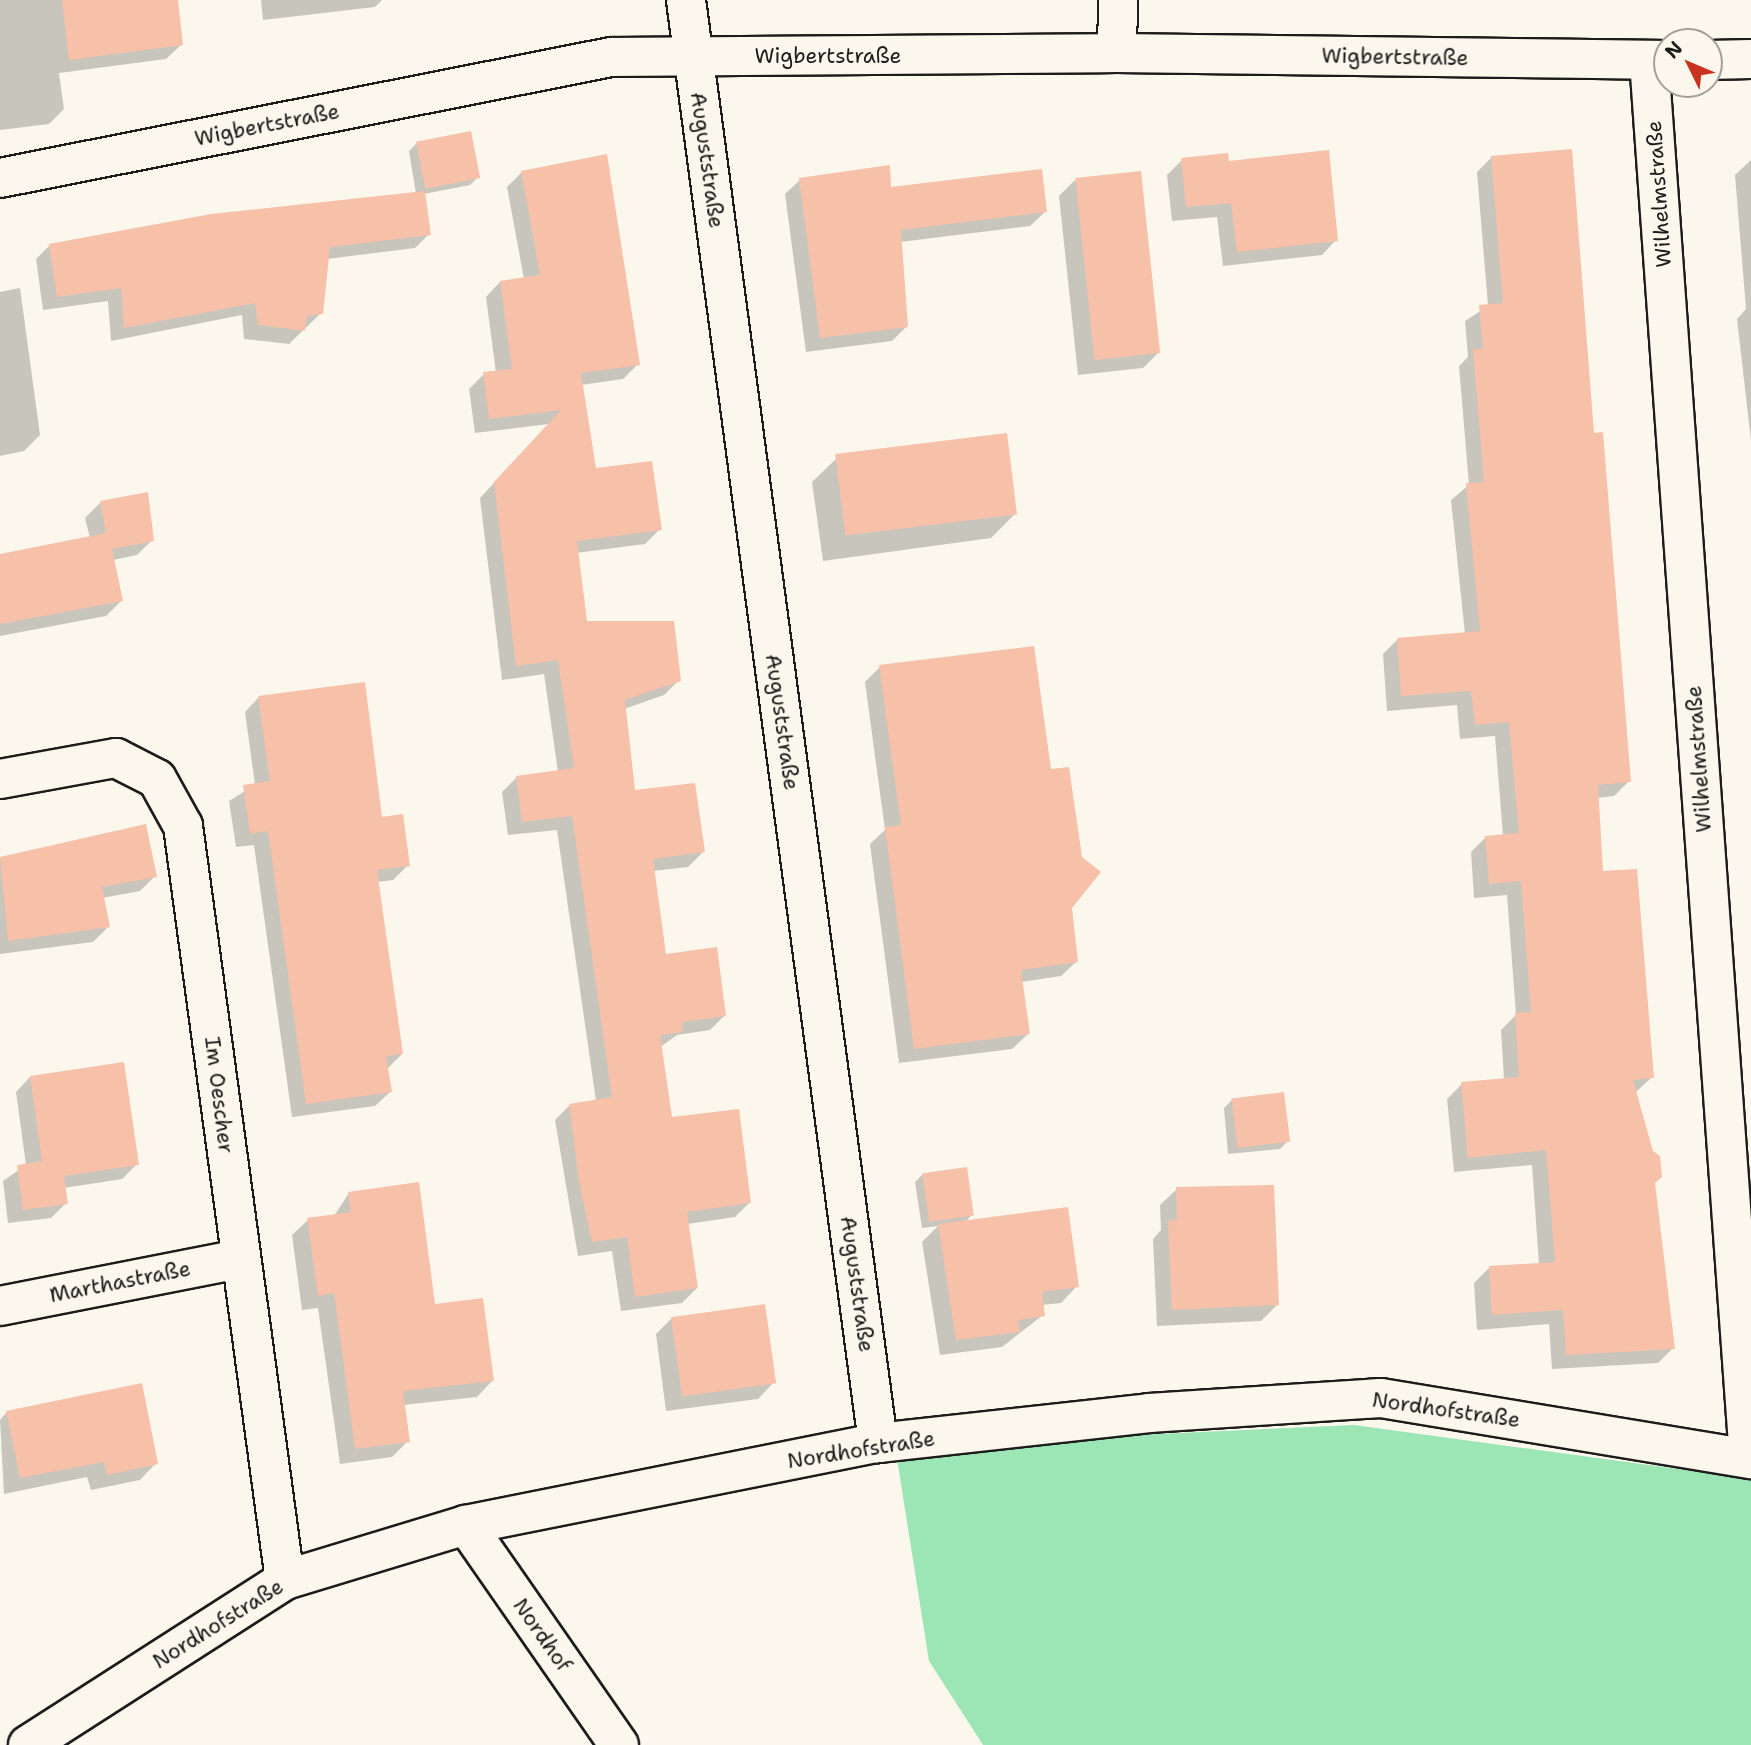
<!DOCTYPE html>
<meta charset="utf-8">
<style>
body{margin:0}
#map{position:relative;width:1751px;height:1745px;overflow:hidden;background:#fbf7ec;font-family:"Shantell Sans",sans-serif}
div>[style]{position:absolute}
.green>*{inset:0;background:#9ce5b4}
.shadow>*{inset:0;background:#0003}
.building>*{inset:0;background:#f6c0a9;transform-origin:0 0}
.roads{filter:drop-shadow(2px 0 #1c1c1c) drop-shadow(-2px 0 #1c1c1c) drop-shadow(0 2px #1c1c1c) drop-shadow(0 -2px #1c1c1c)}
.minor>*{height:38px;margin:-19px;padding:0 19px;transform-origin:19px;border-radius:19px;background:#fbf7ec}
span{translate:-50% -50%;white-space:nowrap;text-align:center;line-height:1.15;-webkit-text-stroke:7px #fbf7ec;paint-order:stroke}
.street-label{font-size:21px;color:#1c1c1c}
.north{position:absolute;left:1653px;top:28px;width:70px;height:70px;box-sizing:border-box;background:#fbf7ec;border:2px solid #a29f99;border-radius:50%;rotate:313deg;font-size:19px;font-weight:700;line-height:28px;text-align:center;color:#1c1c1c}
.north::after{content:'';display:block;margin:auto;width:24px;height:32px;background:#c8321e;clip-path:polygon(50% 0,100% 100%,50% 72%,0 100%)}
</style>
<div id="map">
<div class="green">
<div style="clip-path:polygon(1354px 1425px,1751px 1479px,1751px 1745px,983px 1745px,929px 1661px,895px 1446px)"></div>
</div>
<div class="shadow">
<div style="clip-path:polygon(0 0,176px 0,182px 44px,166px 59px,59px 73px,64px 109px,49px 124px,0 130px)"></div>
<div style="clip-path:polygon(261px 0,382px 0,375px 7px,263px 20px)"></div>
<div style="clip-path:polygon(416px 144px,478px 177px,470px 185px,424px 194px,429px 234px,415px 248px,327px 259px,321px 313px,289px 344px,244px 339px,242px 315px,111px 341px,108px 301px,43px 310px,36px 259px,50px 245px,416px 194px,409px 151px)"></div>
<div style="clip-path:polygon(1492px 157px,1593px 435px,1629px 781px,1614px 796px,1597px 798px,1602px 873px,1652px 1077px,1635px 1093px,1673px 1348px,1658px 1363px,1552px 1369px,1549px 1324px,1477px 1330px,1474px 1283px,1489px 1268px,1539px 1265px,1532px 1165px,1454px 1172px,1447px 1099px,1462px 1084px,1504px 1080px,1501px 1030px,1516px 1015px,1507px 895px,1474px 898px,1471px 852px,1486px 837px,1503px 836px,1495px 736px,1460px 739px,1457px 705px,1387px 711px,1383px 654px,1398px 639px,1465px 634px,1451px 500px,1469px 485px,1459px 366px,1468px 357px,1465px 321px,1488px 306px,1477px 172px)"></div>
<div style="clip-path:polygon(1182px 160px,1227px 163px,1336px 240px,1322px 255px,1223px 266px,1217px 217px,1172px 221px,1167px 175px)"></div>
<div style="clip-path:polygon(1751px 160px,1751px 441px,1737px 319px,1746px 309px,1735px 175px)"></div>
<div style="clip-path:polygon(522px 172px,638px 364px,623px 379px,581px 385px,594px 470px,660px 529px,645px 544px,576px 553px,586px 623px,679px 680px,664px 695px,624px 709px,634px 792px,703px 852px,688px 867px,653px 871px,665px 955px,724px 1016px,710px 1030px,677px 1035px,660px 1047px,670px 1119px,750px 1202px,735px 1217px,687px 1224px,697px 1288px,682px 1303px,621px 1311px,612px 1251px,578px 1256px,555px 1120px,570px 1105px,596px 1101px,557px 830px,508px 835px,502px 792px,517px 777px,558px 772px,544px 674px,502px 680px,480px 498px,549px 424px,475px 433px,469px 389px,484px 374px,496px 373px,486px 297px,500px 282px,524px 279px,507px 187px)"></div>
<div style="clip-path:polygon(800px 180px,890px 189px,1045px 212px,1030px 226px,900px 242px,907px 326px,892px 341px,806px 352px,785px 194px)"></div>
<div style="clip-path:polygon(1075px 180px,1159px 352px,1143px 368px,1078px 375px,1059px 196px)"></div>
<div style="clip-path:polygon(20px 288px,40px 435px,24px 451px,0 456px,0 292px)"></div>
<div style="clip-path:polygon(837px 458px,1015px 514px,991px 538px,823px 561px,812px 482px)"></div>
<div style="clip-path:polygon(101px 502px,152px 540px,137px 555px,113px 560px,121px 601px,106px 616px,0 636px,0 556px,90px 538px,85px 518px)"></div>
<div style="clip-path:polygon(880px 667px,1050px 771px,1081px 858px,1070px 907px,1077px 961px,1061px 976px,1021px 982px,1028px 1034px,1012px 1049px,899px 1063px,870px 844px,885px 830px,865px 682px)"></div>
<div style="clip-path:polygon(259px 697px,380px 819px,408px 865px,393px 880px,377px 882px,402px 1054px,387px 1069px,390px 1092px,375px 1106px,292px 1117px,254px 845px,236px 847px,229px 801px,255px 785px,245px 712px)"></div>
<div style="clip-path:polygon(145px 826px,155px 876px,140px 891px,102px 898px,108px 927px,93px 942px,0 954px,0 858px)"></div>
<div style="clip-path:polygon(30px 1077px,137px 1164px,122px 1179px,64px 1188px,66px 1203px,51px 1218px,8px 1223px,3px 1181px,26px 1165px,16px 1092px)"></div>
<div style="clip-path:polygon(1232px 1100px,1288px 1141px,1280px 1149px,1228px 1154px,1224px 1108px)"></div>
<div style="clip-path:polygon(923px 1174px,972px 1215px,964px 1223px,1077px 1286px,1061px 1303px,1042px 1305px,1043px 1315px,1002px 1347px,940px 1355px,922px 1242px,938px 1226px,922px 1228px,915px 1182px)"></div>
<div style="clip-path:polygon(1177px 1189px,1277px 1305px,1261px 1321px,1157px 1326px,1153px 1239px,1161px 1230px,1160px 1205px)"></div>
<div style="clip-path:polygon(349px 1193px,492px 1381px,477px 1397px,403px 1405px,408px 1441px,392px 1457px,340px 1464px,318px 1308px,302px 1310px,292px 1235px,308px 1220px,334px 1216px)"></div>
<div style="clip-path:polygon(672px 1318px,774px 1382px,758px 1399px,666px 1411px,656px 1334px)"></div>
<div style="clip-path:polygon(7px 1412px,156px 1463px,140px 1480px,91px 1490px,87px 1477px,4px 1494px,0 1420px)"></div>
</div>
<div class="building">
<div style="clip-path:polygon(62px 0,178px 0,183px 45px,69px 60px)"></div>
<div style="left:471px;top:131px;width:48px;height:56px;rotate:79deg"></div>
<div style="clip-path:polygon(1572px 149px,1594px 433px,1603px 432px,1631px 782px,1598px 785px,1603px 871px,1637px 869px,1654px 1078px,1633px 1080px,1653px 1151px,1660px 1156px,1662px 1177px,1655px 1183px,1675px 1349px,1566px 1355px,1563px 1310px,1492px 1315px,1489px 1266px,1555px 1262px,1546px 1150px,1468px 1158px,1461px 1082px,1519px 1077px,1515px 1013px,1531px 1012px,1521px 881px,1489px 884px,1485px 836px,1519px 833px,1509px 722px,1475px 725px,1471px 691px,1401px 696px,1397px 638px,1480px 631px,1466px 483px,1484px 482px,1473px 349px,1483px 349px,1479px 305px,1503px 303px,1491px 156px)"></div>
<div style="clip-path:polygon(1329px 150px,1338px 241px,1237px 252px,1231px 203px,1186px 207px,1181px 158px,1228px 153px,1229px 161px)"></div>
<div style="clip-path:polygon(607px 154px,640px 365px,581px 373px,596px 468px,652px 461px,662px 530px,577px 541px,587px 621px,674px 621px,681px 681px,625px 700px,635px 790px,695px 783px,705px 852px,653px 859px,666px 954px,717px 947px,726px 1016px,682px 1022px,683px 1032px,660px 1035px,672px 1117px,739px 1109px,751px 1203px,687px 1212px,698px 1288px,635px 1297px,627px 1237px,592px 1242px,579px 1182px,569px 1104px,612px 1097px,572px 816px,522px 822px,516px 776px,574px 768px,558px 660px,516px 666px,494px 482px,561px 410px,489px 419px,483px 372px,512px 369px,500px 281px,540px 275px,521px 171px)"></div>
<div style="clip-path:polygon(890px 165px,891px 187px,1042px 169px,1047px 212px,901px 230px,908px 327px,820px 338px,799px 178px)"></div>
<div style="left:1141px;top:171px;width:183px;height:66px;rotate:84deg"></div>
<div style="clip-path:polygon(425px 191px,431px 235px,330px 247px,323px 314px,307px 316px,305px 331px,258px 325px,255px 303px,124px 328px,121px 288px,57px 297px,49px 244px,211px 214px)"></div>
<div style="left:1007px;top:433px;width:82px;height:173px;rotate:83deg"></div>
<div style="clip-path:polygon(148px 492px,154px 541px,112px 549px,123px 601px,0 624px,0 554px,106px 533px,100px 501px)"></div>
<div style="clip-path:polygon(1034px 646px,1051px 769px,1069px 767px,1082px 857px,1101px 872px,1072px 908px,1078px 962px,1021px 970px,1030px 1034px,914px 1049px,885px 827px,901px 825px,879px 665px)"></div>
<div style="clip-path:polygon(365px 682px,382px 817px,403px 814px,410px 866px,377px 870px,403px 1054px,386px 1056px,392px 1092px,306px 1104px,268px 831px,250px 834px,243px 785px,270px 781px,258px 696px)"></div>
<div style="clip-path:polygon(146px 824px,157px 877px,102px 887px,110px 927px,8px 941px,0 857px)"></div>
<div style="clip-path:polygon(124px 1062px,139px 1165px,64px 1176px,68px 1204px,23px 1210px,17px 1165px,42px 1161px,30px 1076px)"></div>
<div style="left:1284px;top:1092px;width:50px;height:53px;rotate:83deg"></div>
<div style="left:967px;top:1167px;width:49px;height:45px;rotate:82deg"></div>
<div style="clip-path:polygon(419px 1182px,435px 1304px,483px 1298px,494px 1381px,403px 1391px,410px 1442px,355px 1449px,334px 1293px,318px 1296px,307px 1218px,351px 1212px,348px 1192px)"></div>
<div style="clip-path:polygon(1274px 1185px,1279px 1305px,1172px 1310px,1168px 1221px,1177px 1220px,1176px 1187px)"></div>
<div style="clip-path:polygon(1068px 1207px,1079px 1287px,1042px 1292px,1045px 1316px,1018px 1320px,1020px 1332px,956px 1340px,938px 1224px)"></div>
<div style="left:765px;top:1304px;width:80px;height:95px;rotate:82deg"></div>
<div style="clip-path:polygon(142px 1383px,158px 1464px,107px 1475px,104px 1462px,20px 1478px,6px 1411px)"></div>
</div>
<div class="roads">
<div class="minor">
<div style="left:686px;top:0;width:1456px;rotate:82.42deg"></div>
<div style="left:1117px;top:53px;width:53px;rotate:-88.9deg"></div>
<div style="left:1649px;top:60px;width:1402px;rotate:85.91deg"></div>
<div style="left:1709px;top:60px;width:42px;rotate:-1.4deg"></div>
<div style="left:0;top:178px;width:623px;rotate:-11.2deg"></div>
<div style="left:611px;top:57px;width:506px;rotate:-0.45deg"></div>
<div style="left:1117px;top:53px;width:550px;rotate:0.73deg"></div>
<div style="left:0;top:779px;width:118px;rotate:-10.3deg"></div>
<div style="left:116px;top:758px;width:46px;rotate:27.1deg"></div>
<div style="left:157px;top:779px;width:54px;rotate:61deg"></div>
<div style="left:183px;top:826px;width:761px;rotate:82.3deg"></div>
<div style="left:0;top:1306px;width:245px;rotate:-11.1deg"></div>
<div style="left:466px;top:1525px;width:268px;rotate:55.2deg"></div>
<div style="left:28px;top:1745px;width:305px;rotate:-32.7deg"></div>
<div style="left:285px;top:1580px;width:189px;rotate:-16.9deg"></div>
<div style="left:466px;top:1525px;width:420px;rotate:-11.3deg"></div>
<div style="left:878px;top:1443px;width:273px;rotate:-6.3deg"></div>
<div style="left:1149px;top:1413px;width:232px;rotate:-3.7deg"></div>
<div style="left:1381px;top:1398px;width:375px;rotate:9.4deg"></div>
</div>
</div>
<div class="street-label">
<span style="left:828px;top:56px">Wigbertstraße</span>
<span style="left:1395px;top:57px;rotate:1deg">Wigbertstraße</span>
<span style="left:267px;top:125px;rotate:-11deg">Wigbertstraße</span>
<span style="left:707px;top:160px;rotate:82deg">Auguststraße</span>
<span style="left:1659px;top:194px;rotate:-94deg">Wilhelmstraße</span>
<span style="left:782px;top:722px;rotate:82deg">Auguststraße</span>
<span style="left:1699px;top:759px;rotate:-94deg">Wilhelmstraße</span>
<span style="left:219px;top:1095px;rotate:83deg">Im Oescher</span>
<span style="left:120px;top:1282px;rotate:-11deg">Marthastraße</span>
<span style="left:857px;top:1284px;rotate:82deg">Auguststraße</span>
<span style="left:1446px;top:1410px;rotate:8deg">Nordhofstraße</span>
<span style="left:861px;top:1450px;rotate:-9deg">Nordhofstraße</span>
<span style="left:218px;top:1624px;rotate:-32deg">Nordhofstraße</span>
<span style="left:542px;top:1635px;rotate:55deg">Nordhof</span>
</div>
<div class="north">N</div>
</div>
